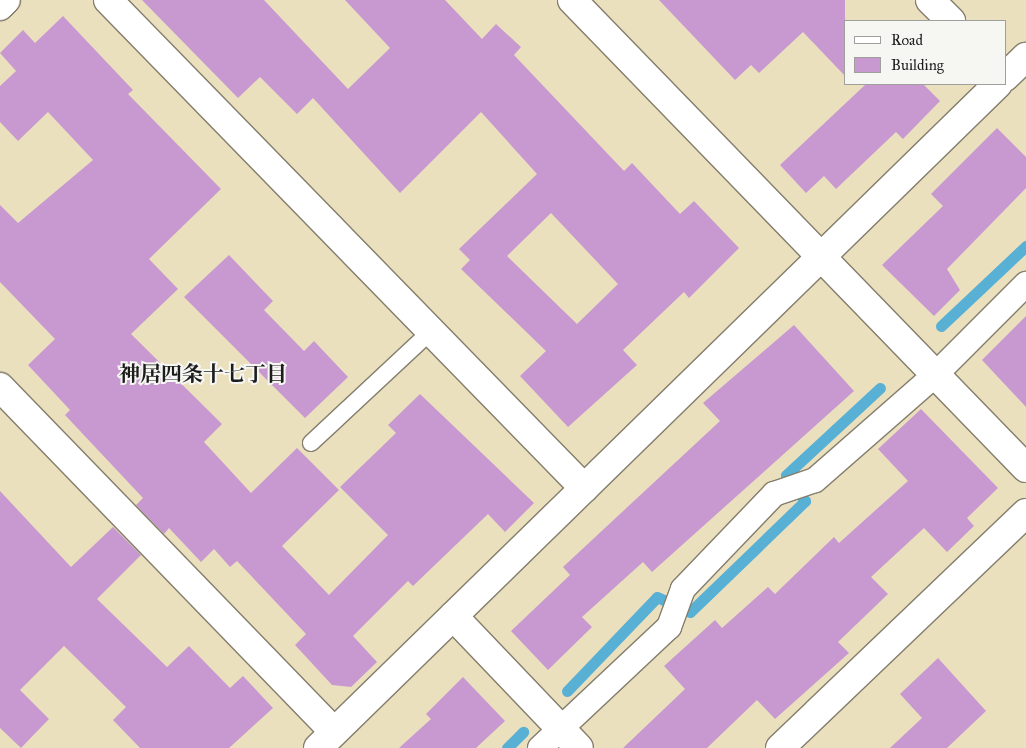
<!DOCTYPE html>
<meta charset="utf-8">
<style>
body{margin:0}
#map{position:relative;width:1026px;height:748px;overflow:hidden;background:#ebe0be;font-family:"IM FELL Great Primer","Noto Serif JP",serif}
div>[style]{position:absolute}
.stream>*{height:11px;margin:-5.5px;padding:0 5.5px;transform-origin:5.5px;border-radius:5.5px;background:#58b0d5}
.building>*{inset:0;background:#c899d0}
.roads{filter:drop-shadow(1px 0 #847e6d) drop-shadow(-1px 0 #847e6d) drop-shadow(0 1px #847e6d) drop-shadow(0 -1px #847e6d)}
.service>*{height:16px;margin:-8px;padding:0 8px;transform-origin:8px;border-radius:8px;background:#fff}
.pedestrian>*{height:24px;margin:-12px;padding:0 12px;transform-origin:12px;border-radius:12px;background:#fff}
.minor>*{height:28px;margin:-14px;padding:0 14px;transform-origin:14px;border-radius:14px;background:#fff}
span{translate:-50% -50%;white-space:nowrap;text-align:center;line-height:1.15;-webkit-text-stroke:4px #f6f6f2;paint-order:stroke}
.neighbourhood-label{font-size:21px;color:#1c1c1c;font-weight:700}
.legend{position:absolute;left:844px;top:20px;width:162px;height:65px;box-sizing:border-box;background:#f6f6f2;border:1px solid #9f9f9c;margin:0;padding:6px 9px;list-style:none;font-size:15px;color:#1c1c1c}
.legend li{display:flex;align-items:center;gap:10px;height:25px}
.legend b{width:25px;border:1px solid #9f9f9c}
</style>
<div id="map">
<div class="stream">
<div style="left:941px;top:326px;width:117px;rotate:-43.3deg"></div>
<div style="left:567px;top:691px;width:130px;rotate:-46.2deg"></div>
<div style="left:657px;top:597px;width:36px;rotate:24deg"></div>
<div style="left:690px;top:612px;width:160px;rotate:-44deg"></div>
<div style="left:805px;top:501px;width:32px;rotate:-126deg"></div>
<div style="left:786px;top:475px;width:128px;rotate:-42.8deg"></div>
<div style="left:507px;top:748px;width:23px;rotate:-45deg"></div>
</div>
<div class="building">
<div style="clip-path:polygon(evenodd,142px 0,264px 0,348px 89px,390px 48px,345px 0,445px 0,482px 39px,496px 24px,521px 47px,514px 55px,624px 171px,632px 163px,680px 214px,694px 201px,739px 248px,689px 298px,684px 292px,623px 350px,637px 365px,568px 427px,520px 376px,546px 351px,461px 269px,470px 260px,459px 249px,537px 174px,481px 112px,400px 193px,313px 98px,297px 114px,260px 77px,238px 98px,142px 0,551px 213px,618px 284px,577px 324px,507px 256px,551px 213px)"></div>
<div style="clip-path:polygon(659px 0,845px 0,845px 76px,803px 32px,759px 73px,751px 65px,735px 80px)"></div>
<div style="clip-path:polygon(63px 16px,133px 90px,128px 94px,221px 189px,149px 259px,178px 289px,131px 334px,222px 424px,204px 442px,251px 493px,297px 448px,339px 490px,282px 546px,329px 595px,388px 535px,340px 487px,396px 433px,388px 425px,420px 394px,534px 503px,505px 532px,488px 514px,413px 586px,408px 581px,353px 636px,377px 662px,351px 687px,332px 685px,295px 645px,306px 634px,237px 561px,230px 567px,214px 549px,201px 562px,169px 528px,164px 534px,136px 505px,143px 498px,65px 415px,70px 410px,28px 365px,55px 339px,0 282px,0 205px,18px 223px,93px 160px,48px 112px,18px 141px,0 122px,0 86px,16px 71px,0 53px,23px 30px,35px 43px)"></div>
<div style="clip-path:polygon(866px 84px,923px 84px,940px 101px,903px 139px,896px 132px,836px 189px,824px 176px,806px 193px,780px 165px)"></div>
<div style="clip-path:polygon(997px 128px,1026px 157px,1026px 188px,947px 269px,960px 290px,934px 316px,882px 265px,943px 206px,931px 194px)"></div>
<div style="clip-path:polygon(229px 255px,273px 301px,264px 310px,304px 351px,314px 341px,348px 377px,305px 418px,184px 297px)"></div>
<div style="clip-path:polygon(1026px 316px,1026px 407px,982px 360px)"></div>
<div style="clip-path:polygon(794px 325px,854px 391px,652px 572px,643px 562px,582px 617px,592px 627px,548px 670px,511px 631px,570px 575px,563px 567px,720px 421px,703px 403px)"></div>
<div style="clip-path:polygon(921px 409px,998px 488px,967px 518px,974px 526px,947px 552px,924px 528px,871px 577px,888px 594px,838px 642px,849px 653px,775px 719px,757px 700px,707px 748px,623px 748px,685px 689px,664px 666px,715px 620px,722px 628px,768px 587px,775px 594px,834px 537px,839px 543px,908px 481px,878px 449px)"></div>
<div style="clip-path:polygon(0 491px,71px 567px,113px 527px,141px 555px,97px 599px,167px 667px,189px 646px,230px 688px,243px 676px,273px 708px,229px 748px,140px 748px,113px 720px,126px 707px,64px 646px,20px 690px,49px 719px,21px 748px,0 728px)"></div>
<div style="clip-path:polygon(938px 658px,986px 711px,947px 748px,890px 748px,922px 718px,900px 694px)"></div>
<div style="clip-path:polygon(463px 677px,505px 721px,476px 748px,399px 748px,431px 719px,426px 714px)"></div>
</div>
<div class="roads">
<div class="service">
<div style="left:311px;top:443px;width:164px;rotate:-43deg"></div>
</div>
<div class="pedestrian">
<div style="left:540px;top:748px;width:177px;rotate:-43.2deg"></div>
<div style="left:669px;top:627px;width:40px;rotate:-69.8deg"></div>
<div style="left:683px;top:589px;width:132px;rotate:-46.2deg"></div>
<div style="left:774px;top:494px;width:43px;rotate:-18.9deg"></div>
<div style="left:815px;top:480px;width:159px;rotate:-41.2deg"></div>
<div style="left:935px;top:375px;width:129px;rotate:-45deg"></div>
</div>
<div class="minor">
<div style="left:108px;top:0;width:682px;rotate:45.71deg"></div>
<div style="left:572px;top:0;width:652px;rotate:45.87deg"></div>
<div style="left:930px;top:0;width:30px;rotate:45deg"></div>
<div style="left:0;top:6px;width:8px;rotate:-45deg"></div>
<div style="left:1005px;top:77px;width:29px;rotate:-44deg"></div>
<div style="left:0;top:387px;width:480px;rotate:45.9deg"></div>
<div style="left:453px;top:616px;width:182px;rotate:46.3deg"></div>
<div style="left:318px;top:748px;width:950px;rotate:-44.32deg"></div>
<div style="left:780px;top:748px;width:340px;rotate:-43.7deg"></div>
</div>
</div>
<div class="neighbourhood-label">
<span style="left:203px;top:374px">神居四条十七丁目</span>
</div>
<ul class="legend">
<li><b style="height:6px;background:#fff"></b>Road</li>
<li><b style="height:14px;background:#c899d0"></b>Building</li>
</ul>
</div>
